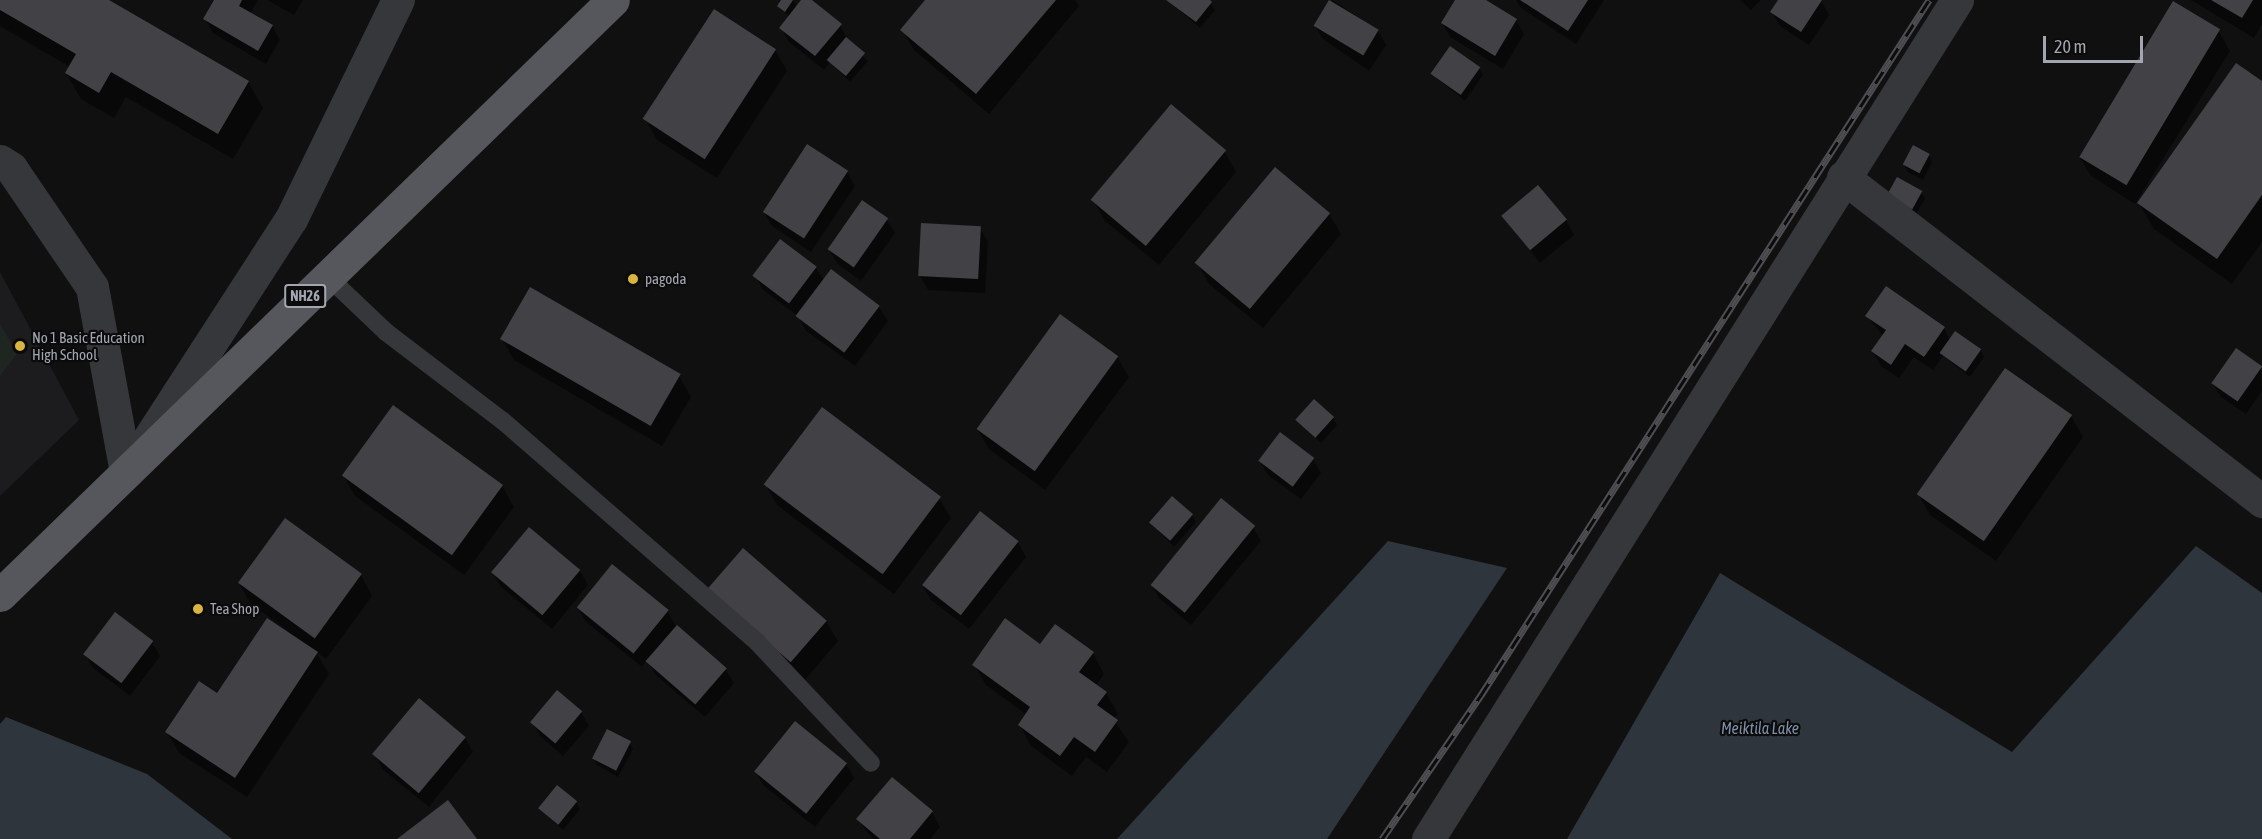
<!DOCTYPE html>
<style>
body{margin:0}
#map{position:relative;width:2262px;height:839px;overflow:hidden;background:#101011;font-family:"Asap Condensed",sans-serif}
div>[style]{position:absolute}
.built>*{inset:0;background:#1c1c1e}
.green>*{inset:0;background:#1f2520}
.water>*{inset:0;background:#2f353c}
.shadow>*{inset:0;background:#0007}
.building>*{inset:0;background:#424246;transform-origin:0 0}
.service>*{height:18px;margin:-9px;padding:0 9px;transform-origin:9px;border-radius:9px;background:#36373a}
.minor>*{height:33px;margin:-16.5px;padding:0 16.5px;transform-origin:16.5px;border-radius:16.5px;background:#36373a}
.tertiary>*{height:33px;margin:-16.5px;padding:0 16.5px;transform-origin:16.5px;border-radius:16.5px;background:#36373a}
.trunk>*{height:33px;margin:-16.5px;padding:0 16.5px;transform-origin:16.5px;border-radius:16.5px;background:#56575d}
.rail>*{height:7px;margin-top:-3.5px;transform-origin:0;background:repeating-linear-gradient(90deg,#0b0b0c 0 14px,#4d4d52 0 28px);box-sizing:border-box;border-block:2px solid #4d4d52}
.dots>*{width:16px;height:16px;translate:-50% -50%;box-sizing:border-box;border:3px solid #0b0b0c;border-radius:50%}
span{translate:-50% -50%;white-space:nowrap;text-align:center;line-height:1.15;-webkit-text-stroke:4.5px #0b0b0c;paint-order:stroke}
.shield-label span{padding:2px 4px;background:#0b0b0c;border:2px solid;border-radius:4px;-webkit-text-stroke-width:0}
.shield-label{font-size:14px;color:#a3a6b0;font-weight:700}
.poi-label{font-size:15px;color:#a3a6b0}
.left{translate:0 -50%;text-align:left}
.water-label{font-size:16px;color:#7d90a8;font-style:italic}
.scale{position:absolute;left:2043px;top:36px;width:100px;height:27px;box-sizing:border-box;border:3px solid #a3a6b0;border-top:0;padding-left:8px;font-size:18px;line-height:21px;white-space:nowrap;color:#a3a6b0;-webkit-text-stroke:4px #0b0b0c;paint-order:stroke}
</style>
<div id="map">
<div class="built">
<div style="clip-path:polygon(0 272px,79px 420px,0 496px)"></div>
</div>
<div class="green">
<div style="clip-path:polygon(0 323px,17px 354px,0 376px)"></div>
</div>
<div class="water">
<div style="clip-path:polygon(1388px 541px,1507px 568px,1327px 839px,1117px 839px)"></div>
<div style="clip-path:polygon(2196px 546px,2262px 593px,2262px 839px,1567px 839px,1720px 573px,2012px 752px)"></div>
<div style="clip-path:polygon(6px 717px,147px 774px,232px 839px,0 839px,0 724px)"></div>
</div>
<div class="shadow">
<div style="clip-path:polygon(0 0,106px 0,248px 82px,263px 108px,233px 159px,126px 97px,114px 118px,81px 99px,66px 73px,70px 67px,0 26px)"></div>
<div style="clip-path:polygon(216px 0,258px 0,250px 14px,272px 26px,280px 40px,266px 64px,213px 33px,205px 19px)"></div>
<div style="clip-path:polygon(267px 0,303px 0,294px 15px)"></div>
<div style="clip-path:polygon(783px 0,793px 0,797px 7px,803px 0,810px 0,840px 24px,847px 40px,868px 61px,850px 82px,830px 62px,824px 70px,789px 42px,781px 28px,789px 17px,779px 6px)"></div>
<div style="clip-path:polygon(927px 0,1075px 0,1079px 6px,989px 114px,914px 50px,902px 30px)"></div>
<div style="clip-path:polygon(1168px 0,1207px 0,1215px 10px,1200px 28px)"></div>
<div style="clip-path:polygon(1333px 0,1378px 31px,1386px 45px,1369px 71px,1323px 39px,1314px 25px)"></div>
<div style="clip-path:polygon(1456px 0,1483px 0,1516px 20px,1524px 34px,1503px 69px,1450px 37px,1442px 23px)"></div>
<div style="clip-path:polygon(1516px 0,1604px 0,1576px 44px,1521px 8px)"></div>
<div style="clip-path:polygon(1740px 0,1761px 0,1751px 10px)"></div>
<div style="clip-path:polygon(1780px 0,1821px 1px,1829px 15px,1809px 45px,1780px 26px,1772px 12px)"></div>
<div style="clip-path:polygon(2191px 0,2262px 0,2262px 24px,2254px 38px)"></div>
<div style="clip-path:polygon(2218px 30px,2230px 51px,2135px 204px,2091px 176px,2079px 156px)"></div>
<div style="clip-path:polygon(775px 50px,787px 71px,717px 178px,657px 140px,645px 119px)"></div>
<div style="clip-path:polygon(1479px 68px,1483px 75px,1465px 101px,1432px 74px)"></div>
<div style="clip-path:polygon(2262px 83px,2262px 242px,2232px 284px,2154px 229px,2139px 204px)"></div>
<div style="clip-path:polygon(807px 146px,847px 172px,855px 186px,811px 252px,772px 226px,764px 212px)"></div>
<div style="clip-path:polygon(1224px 151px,1236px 172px,1159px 265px,1105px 221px,1093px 200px)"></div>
<div style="clip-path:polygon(1929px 155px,1932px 162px,1923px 180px,1908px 172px,1904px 165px)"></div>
<div style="clip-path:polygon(1921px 192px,1925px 199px,1915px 215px,1892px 203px)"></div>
<div style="clip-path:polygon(1329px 214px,1341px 234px,1263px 328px,1209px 284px,1197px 263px)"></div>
<div style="clip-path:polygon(1504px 216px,1566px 220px,1574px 235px,1540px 263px)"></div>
<div style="clip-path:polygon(886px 219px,895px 233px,861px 281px,838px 264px,829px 250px)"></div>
<div style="clip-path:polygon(923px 225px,980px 228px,988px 242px,985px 293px,928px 290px,920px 276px)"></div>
<div style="clip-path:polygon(816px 268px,824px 281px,831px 271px,879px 307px,888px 321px,855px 366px,806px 331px,798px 316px,763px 290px,755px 276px)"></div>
<div style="clip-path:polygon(1867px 316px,1944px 328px,1950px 340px,1980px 350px,1984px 357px,1970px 377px,1943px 356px,1933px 370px,1914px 357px,1899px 378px,1881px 366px,1873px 351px,1883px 336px)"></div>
<div style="clip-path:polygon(502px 339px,679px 376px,691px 397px,662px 446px,514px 360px)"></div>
<div style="clip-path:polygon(1117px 357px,1129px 377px,1045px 490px,989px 449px,977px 429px)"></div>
<div style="clip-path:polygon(2261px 367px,2262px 391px,2246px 414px,2221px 397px,2213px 383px)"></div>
<div style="clip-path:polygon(393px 407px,502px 486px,514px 507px,464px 575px,355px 496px,343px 475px)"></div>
<div style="clip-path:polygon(2071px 416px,2083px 437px,1996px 561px,1930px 515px,1918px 494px)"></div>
<div style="clip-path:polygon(1333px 418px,1337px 425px,1321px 443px,1298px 420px)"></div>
<div style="clip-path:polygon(1280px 434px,1313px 459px,1321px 473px,1301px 499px,1268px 475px,1260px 461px)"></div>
<div style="clip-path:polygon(765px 484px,939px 498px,951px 518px,894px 594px,777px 505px)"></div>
<div style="clip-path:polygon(980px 513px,1018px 542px,1026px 557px,969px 629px,931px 600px,923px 586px)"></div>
<div style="clip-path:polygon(1192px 515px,1196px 522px,1174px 547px,1150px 523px)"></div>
<div style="clip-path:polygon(1253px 527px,1261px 541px,1191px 625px,1159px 598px,1151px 584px)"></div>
<div style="clip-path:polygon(529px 529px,580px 571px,588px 585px,552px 629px,501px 587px,493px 573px)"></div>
<div style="clip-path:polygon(361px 575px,372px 596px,326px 659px,316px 652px,329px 674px,247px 797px,179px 753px,167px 732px,218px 696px,288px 631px,250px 603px,239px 583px)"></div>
<div style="clip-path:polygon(578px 608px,667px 611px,675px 625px,725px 669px,734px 683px,705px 717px,656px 675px,647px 660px,642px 667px,586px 622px)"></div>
<div style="clip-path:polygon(721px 610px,826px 621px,838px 641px,804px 681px)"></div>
<div style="clip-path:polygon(152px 642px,160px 656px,130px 696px,93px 668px,85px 654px)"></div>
<div style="clip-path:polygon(1041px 646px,1093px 653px,1104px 674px,1096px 686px,1106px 693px,1118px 714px,1113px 719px,1129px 742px,1107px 772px,1086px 757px,1072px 776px,1031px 746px,1020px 726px,1027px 715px,986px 685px,974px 665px)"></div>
<div style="clip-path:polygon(581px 712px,589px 726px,563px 756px,540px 736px,532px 722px)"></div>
<div style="clip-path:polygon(465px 738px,473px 752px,429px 807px,383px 770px,375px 756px)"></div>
<div style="clip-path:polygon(629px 742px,633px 749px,618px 777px,597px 765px,593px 758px)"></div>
<div style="clip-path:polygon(846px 764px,854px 778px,815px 827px,764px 786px,756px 771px)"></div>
<div style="clip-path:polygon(576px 802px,580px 809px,563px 830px,541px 809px)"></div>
<div style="clip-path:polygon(932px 812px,940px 827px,930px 839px,873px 839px,858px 820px)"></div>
</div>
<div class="building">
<div style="clip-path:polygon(0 0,109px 0,249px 81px,218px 134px,111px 72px,99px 93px,65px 73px,76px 54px,0 10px)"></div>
<div style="clip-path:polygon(214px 0,242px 0,239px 6px,273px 25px,258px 51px,203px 19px)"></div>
<div style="clip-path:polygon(781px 0,793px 0,785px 12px,777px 6px)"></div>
<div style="clip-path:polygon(801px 0,812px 0,842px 24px,815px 56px,779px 28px)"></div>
<div style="clip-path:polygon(925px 0,1056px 0,976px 94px,900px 30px)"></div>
<div style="clip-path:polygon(1166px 0,1210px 0,1212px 2px,1196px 22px)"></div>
<div style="left:1329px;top:0;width:58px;height:30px;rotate:31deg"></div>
<div style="clip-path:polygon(1455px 0,1486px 0,1517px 19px,1495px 56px,1441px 23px)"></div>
<div style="clip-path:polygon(1520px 0,1588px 0,1568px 31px)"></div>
<div style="clip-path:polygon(1778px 0,1822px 0,1801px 32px,1770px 12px)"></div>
<div style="clip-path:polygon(2211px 0,2253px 0,2242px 18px)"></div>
<div style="left:2173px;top:1px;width:55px;height:182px;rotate:31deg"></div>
<div style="left:714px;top:9px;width:74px;height:131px;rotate:33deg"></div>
<div style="left:846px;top:37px;width:25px;height:30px;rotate:40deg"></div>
<div style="left:1450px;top:46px;width:37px;height:34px;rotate:35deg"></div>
<div style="clip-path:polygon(2236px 63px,2262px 81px,2262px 195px,2217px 259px,2137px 203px)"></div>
<div style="left:1171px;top:104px;width:72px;height:125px;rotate:40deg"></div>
<div style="left:807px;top:144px;width:49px;height:81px;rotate:33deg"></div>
<div style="left:1913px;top:145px;width:19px;height:22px;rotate:28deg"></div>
<div style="left:1275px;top:167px;width:72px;height:125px;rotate:40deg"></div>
<div style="left:1897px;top:177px;width:29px;height:21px;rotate:29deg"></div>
<div style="left:1538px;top:185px;width:45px;height:48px;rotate:50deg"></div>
<div style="left:862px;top:200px;width:32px;height:60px;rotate:35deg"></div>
<div style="left:921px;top:223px;width:60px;height:53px;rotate:3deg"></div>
<div style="left:780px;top:239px;width:46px;height:46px;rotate:37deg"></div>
<div style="left:831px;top:269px;width:61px;height:59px;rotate:37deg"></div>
<div style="clip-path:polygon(1886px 286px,1945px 327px,1924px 357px,1905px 344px,1891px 365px,1871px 351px,1886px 330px,1865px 316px)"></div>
<div style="left:530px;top:287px;width:174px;height:60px;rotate:30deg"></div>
<div style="left:1060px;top:314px;width:72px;height:142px;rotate:36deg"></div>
<div style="left:1955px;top:331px;width:32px;height:27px;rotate:35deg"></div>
<div style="left:2236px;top:348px;width:32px;height:43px;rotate:35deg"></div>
<div style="left:2005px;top:368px;width:82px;height:154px;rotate:35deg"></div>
<div style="left:1314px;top:399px;width:27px;height:28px;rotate:42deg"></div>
<div style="left:393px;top:405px;width:136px;height:87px;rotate:36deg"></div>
<div style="left:822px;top:407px;width:149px;height:97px;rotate:37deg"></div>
<div style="left:1280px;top:432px;width:43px;height:36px;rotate:37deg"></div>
<div style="left:1172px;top:496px;width:28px;height:35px;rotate:41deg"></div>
<div style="left:1221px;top:498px;width:44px;height:112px;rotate:39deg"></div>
<div style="left:980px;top:511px;width:49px;height:94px;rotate:38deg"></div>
<div style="left:285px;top:518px;width:95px;height:80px;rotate:36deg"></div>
<div style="left:529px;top:527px;width:67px;height:59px;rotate:40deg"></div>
<div style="left:743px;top:548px;width:111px;height:55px;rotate:41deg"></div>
<div style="left:612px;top:564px;width:73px;height:56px;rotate:39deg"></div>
<div style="left:115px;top:612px;width:48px;height:53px;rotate:37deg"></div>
<div style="clip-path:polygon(267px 618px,318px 652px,235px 778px,165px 732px,199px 681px,217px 693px)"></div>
<div style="clip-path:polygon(1005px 618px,1040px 644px,1055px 624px,1094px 652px,1079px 672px,1107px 692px,1097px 705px,1118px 720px,1095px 752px,1074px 737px,1060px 756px,1018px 725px,1030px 707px,972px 665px)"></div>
<div style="left:677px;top:625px;width:66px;height:48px;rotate:41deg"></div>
<div style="left:557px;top:690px;width:33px;height:42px;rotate:40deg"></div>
<div style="left:419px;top:698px;width:61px;height:73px;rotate:40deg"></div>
<div style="left:795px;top:721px;width:67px;height:65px;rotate:39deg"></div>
<div style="left:607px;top:729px;width:27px;height:33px;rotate:27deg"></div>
<div style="clip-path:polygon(892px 777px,933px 811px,910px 839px,880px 839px,856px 819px)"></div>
<div style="left:557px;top:785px;width:26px;height:30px;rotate:39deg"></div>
<div style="clip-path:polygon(448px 800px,477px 839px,397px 839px)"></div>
</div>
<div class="service">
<div style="left:326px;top:275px;width:83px;rotate:43.5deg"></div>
<div style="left:386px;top:332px;width:147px;rotate:37.3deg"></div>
<div style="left:503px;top:421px;width:337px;rotate:41deg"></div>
<div style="left:757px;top:642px;width:166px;rotate:46.7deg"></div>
</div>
<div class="minor">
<div style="left:0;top:161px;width:13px;rotate:32deg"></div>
<div style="left:11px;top:168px;width:144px;rotate:55.8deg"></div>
<div style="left:92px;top:287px;width:188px;rotate:79.6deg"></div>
<div style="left:1843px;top:177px;width:530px;rotate:37.71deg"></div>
<div style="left:1428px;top:839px;width:992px;rotate:-57.77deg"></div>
</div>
<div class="tertiary">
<div style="left:144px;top:446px;width:270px;rotate:-57.1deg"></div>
<div style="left:291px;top:219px;width:244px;rotate:-64deg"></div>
</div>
<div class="trunk">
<div style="left:0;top:595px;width:854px;rotate:-44.15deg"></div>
</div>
<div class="rail">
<div style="left:1382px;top:839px;width:175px;rotate:-55.5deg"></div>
<div style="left:1481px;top:695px;width:827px;rotate:-57.19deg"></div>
</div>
<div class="dots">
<div style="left:633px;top:279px;background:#d9b440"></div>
<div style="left:20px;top:346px;background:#d9b440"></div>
<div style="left:198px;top:609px;background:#d9b440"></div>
</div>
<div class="shield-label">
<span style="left:305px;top:296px">NH26</span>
</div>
<div class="poi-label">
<span class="left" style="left:645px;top:279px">pagoda</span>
<span class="left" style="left:32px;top:346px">No 1 Basic Education<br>High School</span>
<span class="left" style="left:210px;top:609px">Tea Shop</span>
</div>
<div class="water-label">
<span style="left:1760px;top:728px">Meiktila Lake</span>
</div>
<div class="scale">20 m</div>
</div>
